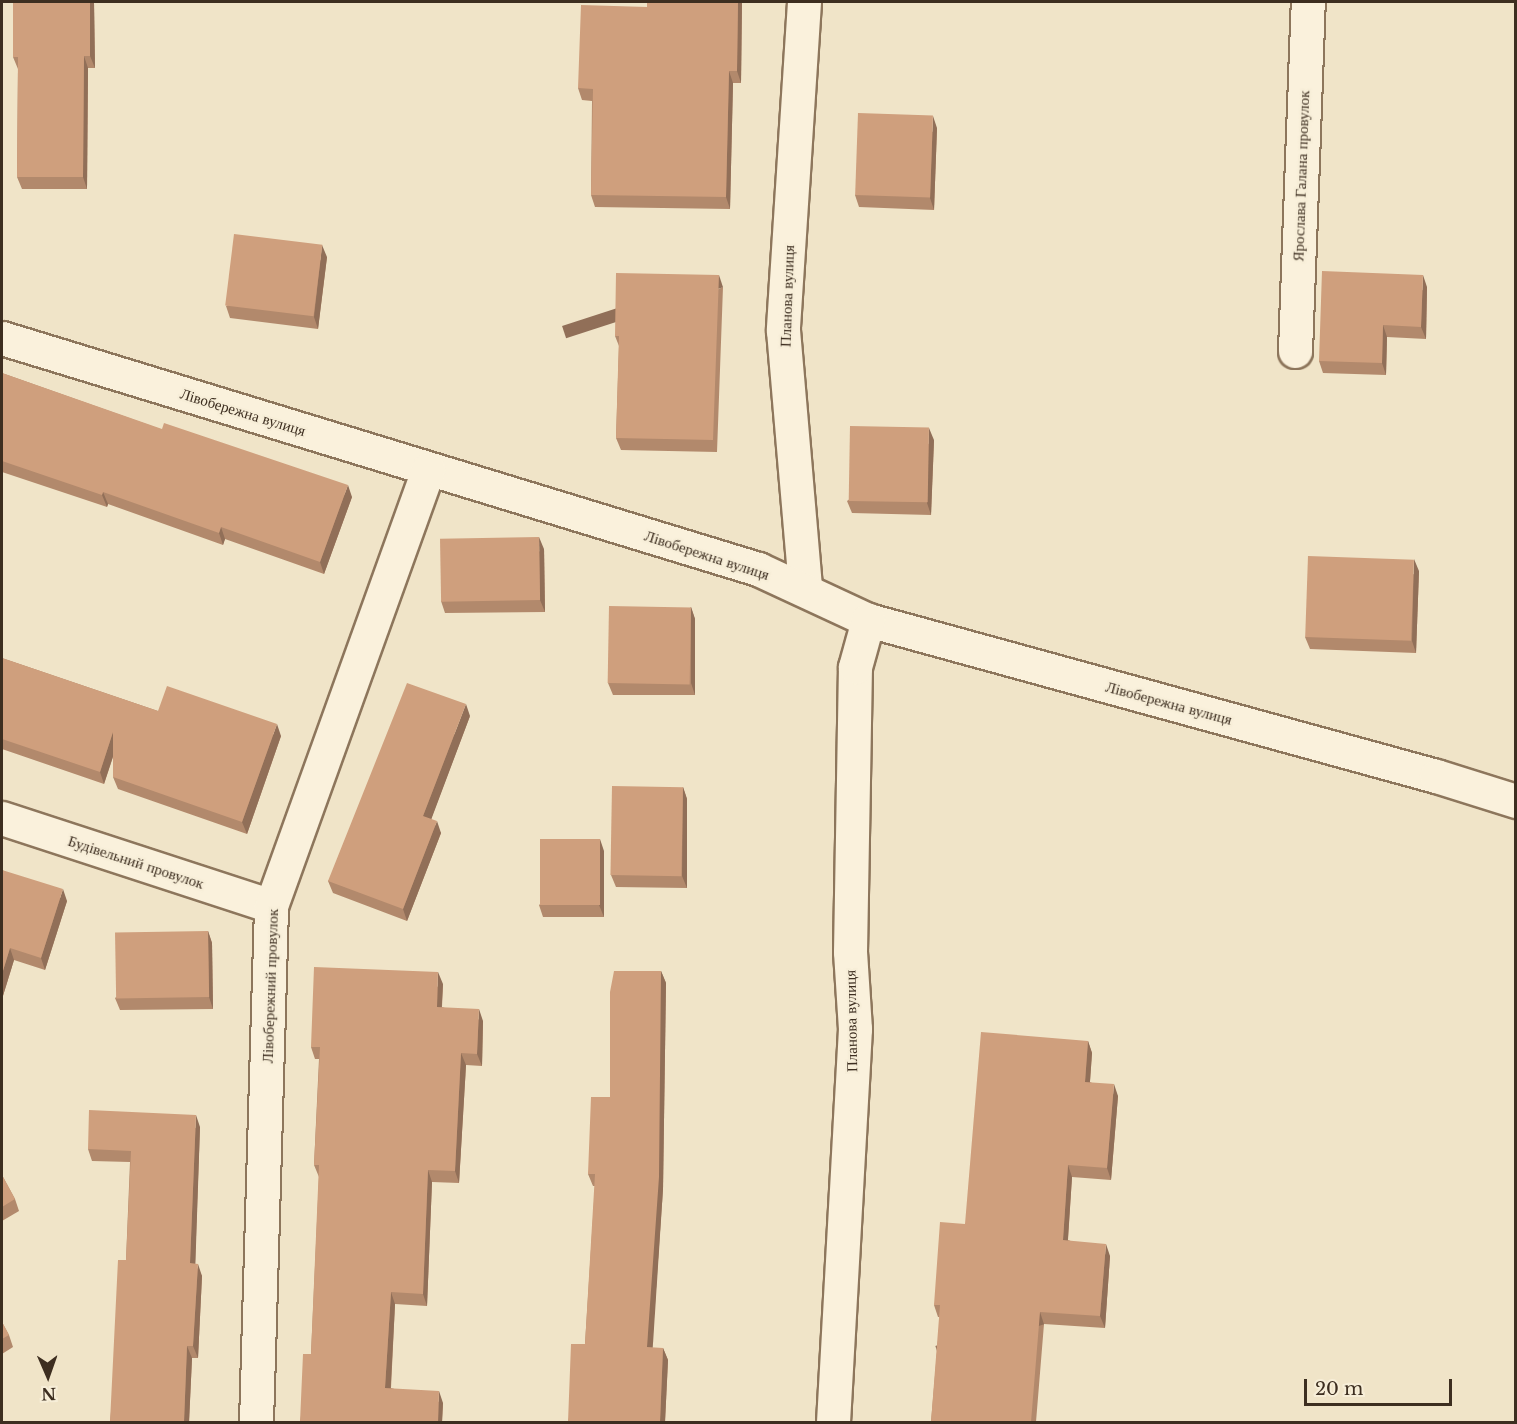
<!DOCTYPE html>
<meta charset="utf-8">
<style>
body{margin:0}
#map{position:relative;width:1517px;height:1424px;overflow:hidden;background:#f0e4c8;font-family:"Libre Baskerville",serif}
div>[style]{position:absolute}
.roads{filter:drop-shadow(2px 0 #8d765c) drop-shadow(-2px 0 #8d765c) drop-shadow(0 2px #8d765c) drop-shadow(0 -2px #8d765c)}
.street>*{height:33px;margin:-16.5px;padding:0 16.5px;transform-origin:16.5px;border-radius:16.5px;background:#faf1dc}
.wall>*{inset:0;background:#b2896c}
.shaded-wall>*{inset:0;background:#916f58;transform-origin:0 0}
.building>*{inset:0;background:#cf9f7d;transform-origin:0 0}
span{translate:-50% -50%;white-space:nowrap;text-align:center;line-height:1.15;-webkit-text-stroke:4.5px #f7eed8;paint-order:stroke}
.street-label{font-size:15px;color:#3d2e20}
.frame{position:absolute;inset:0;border:3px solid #3d2e20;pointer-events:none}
.north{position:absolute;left:18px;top:1346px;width:60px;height:60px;-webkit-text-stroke:4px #f7eed8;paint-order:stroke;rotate:178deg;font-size:16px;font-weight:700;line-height:24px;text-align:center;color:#3d2e20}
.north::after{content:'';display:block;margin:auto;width:21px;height:27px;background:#3d2e20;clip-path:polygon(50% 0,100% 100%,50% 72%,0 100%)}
.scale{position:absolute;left:1304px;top:1379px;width:148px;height:27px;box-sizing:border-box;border:3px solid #3d2e20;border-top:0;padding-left:8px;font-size:18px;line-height:21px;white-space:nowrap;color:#3d2e20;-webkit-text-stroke:4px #f7eed8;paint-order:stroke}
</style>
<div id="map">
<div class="roads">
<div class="street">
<div style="left:804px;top:2px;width:329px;rotate:93.7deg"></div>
<div style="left:783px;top:330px;width:260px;rotate:85.1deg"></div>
<div style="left:2px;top:338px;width:791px;rotate:16.99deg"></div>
<div style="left:758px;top:569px;width:121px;rotate:24.9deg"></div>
<div style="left:868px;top:620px;width:589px;rotate:15.36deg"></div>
<div style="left:1436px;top:776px;width:84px;rotate:17.4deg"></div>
<div style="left:1295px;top:351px;width:349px;rotate:-87.9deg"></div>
<div style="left:2px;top:818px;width:283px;rotate:18.1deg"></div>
<div style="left:256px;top:1422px;width:516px;rotate:-88.33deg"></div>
<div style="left:271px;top:906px;width:464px;rotate:-70.2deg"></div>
<div style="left:833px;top:1422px;width:394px;rotate:-86.8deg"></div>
<div style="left:855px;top:1029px;width:77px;rotate:-93.7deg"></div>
<div style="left:850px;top:952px;width:285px;rotate:-89deg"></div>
<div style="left:855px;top:667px;width:49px;rotate:-74.5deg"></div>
</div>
</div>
<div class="wall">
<div style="clip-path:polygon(13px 2px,94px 2px,95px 68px,88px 68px,87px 189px,22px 189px,17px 177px,18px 69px,13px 57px)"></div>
<div style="clip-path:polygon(647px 2px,742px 2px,741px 83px,733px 83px,730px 209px,595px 207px,591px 195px,592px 101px,582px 100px,578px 88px,647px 7px)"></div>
<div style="clip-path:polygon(937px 128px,934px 210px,859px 207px,855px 195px)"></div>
<div style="clip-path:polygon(327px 257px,318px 329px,230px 318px,226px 306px)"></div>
<div style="clip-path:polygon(723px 287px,717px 452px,621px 450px,616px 438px,619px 346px,615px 336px)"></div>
<div style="clip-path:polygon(1427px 287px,1426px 339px,1387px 337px,1386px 375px,1323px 373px,1319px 361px)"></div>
<div style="clip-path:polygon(2px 373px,352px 497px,324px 574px,225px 539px,223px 545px,108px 504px,107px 507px,2px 472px)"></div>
<div style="clip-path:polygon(934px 440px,931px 515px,852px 513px,847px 501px)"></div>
<div style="clip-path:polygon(544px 549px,545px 612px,445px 613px,441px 601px)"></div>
<div style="clip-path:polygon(1419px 571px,1416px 653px,1310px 649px,1305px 637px)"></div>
<div style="clip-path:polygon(691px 607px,695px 619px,695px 695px,613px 695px,608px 683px)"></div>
<div style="clip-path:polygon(2px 658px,158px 711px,281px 736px,247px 834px,118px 789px,113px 777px,113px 757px,104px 784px,2px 749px)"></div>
<div style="clip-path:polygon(470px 716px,431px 819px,441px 833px,407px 921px,333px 893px,328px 881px)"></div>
<div style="clip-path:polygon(683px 787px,687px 799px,687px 888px,616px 887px,611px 875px)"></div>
<div style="clip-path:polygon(604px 851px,604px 917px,543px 917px,539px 905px)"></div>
<div style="clip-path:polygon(2px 870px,67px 901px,45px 970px,14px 960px,2px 999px)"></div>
<div style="clip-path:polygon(208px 931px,212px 943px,213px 1009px,120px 1010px,115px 998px)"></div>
<div style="clip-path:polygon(661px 971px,666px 983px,663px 1189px,652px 1348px,663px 1348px,668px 1360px,665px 1422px,568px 1422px,585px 1344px,595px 1186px,593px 1186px,588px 1174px,610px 1097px)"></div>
<div style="clip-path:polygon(443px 984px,442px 1007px,483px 1021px,482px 1066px,466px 1065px,459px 1183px,432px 1182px,427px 1306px,395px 1304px,391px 1388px,443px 1403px,442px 1422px,300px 1422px,311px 1354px,319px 1177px,314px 1165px,319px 1059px,315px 1059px,311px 1047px)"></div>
<div style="clip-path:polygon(1088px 1041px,1092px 1053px,1090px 1082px,1118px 1096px,1111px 1180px,1072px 1177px,1068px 1240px,1110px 1256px,1105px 1328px,1044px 1324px,1036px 1422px,931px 1422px,940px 1317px,938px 1317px,934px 1305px,965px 1224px)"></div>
<div style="clip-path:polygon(200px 1127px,195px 1264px,202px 1276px,198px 1358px,192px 1358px,189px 1422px,110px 1422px,126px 1260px,130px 1162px,92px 1161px,88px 1149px)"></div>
<div style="clip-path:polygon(2px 1175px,15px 1199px,19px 1211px,2px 1221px)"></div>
<div style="clip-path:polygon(2px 1322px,9px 1335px,13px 1347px,2px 1354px)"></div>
</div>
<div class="shaded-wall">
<div style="clip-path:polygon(90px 2px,94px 2px,95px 68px,90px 56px)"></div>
<div style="clip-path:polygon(738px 2px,742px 2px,741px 83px,737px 71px)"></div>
<div style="clip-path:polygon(84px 56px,88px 68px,87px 189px,83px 177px)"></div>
<div style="clip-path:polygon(729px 71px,733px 83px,730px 209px,726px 197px)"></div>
<div style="clip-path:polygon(933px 116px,937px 128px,934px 210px,930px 198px)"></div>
<div style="clip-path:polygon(322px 245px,327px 257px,318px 329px,314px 317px)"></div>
<div style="left:719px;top:275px;width:13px;height:165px;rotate:72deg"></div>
<div style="clip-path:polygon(1423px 275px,1427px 287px,1426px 339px,1421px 327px)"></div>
<div style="clip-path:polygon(1383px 325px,1387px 337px,1386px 375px,1382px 363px)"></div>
<div style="clip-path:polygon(929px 428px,934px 440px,931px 515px,927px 503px)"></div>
<div style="clip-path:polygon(348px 485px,352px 497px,324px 574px,320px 562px)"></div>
<div style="clip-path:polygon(103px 492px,108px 504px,107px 507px,102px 495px)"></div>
<div style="clip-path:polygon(221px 527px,225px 539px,223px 545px,219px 533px)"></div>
<div style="clip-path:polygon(539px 537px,544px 549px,545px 612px,540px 600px)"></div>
<div style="clip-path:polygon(1414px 559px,1419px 571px,1416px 653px,1412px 641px)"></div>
<div style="clip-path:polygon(691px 607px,695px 619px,695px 695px,691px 683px)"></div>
<div style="clip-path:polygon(466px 704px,470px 716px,428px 828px,423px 816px)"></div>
<div style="clip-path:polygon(277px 724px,281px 736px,247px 834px,242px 822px)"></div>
<div style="clip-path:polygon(113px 732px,117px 744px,104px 784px,100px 772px)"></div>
<div style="clip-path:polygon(683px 787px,687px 799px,687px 888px,682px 876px)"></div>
<div style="clip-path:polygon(437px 821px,441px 833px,407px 921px,403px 909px)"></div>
<div style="clip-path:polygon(600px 839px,604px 851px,604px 917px,599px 905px)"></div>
<div style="clip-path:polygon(63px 889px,67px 901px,45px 970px,41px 958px)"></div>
<div style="clip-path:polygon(208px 931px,212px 943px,213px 1009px,209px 997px)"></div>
<div style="clip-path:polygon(10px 948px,14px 960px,2px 999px,2px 974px)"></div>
<div style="clip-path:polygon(661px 971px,666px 983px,663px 1189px,652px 1359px,647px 1347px)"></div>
<div style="clip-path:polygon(438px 972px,443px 984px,441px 1019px,437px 1007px)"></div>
<div style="clip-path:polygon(479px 1009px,483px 1021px,482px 1066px,477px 1054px)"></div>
<div style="clip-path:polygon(1088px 1041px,1092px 1053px,1089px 1094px,1085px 1082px)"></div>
<div style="clip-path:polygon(461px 1053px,466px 1065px,459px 1183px,455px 1171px)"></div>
<div style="clip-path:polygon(1114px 1084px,1118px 1096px,1111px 1180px,1107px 1168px)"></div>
<div style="clip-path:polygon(196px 1115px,200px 1127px,195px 1275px,190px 1263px)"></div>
<div style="clip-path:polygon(1068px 1165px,1072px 1177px,1067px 1252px,1063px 1240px)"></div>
<div style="clip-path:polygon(428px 1170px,432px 1182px,427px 1306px,423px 1294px)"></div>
<div style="clip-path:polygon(1106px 1244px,1110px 1256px,1105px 1328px,1100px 1316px)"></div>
<div style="clip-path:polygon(198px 1264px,202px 1276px,198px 1358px,193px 1346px)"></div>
<div style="clip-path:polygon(391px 1292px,395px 1304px,390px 1400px,385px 1388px)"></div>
<div style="left:1040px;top:1312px;width:13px;height:110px;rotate:72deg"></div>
<div style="clip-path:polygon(187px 1346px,192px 1358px,189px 1422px,184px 1422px)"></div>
<div style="clip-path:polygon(663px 1348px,668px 1360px,665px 1422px,660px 1422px)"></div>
<div style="clip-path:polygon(439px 1391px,443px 1403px,442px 1422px,438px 1422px)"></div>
</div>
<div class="building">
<div style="clip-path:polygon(13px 2px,90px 2px,90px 56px,84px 56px,83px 177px,17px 177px,18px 57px,13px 57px)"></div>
<div style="clip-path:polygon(647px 2px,738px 2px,737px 71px,729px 71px,726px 197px,591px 195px,593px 89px,578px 88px,581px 5px,647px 7px)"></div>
<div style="left:858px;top:113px;width:75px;height:82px;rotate:2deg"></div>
<div style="left:234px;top:234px;width:89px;height:72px;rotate:7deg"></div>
<div style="clip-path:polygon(1322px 271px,1423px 275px,1421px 327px,1383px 325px,1382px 363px,1319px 361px)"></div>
<div style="clip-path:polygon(616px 273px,719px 275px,713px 440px,616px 438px,619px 336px,615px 336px)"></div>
<div style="clip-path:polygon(2px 373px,162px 429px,164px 423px,348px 485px,320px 562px,221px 527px,219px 533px,103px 492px,102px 495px,2px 461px)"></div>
<div style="left:850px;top:426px;width:79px;height:75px;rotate:1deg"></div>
<div style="left:539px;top:537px;width:63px;height:99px;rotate:89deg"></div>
<div style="left:1308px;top:556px;width:106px;height:81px;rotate:2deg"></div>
<div style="left:609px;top:606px;width:82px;height:77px;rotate:1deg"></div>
<div style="clip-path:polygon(2px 658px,158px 711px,167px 686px,277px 724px,242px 822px,113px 777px,113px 732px,100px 772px,2px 739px)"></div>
<div style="clip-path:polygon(407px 683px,466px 704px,423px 816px,437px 821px,403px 909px,328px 881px)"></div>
<div style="left:612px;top:786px;width:71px;height:89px;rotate:1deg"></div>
<div style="left:540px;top:839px;width:60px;height:66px"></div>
<div style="clip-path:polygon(2px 870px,63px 889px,41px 958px,10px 948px,2px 974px)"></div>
<div style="left:208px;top:931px;width:66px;height:93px;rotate:89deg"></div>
<div style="clip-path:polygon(314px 967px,438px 972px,437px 1007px,479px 1009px,477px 1054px,461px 1053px,455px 1171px,428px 1170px,423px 1294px,391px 1292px,385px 1388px,439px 1391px,438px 1422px,300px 1422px,303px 1354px,311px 1354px,319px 1165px,314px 1165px,320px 1047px,311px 1047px)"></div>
<div style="clip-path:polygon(614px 971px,661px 971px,659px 1177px,647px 1347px,663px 1348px,660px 1422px,568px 1422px,571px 1344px,585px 1344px,595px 1174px,588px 1174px,591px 1097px,610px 1097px,610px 992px)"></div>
<div style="clip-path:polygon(981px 1032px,1088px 1041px,1085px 1082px,1114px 1084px,1107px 1168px,1068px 1165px,1063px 1240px,1106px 1244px,1100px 1316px,1040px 1312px,1031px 1422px,931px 1422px,940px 1305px,934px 1305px,940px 1222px,965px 1224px)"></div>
<div style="clip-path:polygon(89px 1110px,196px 1115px,190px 1263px,198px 1264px,193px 1346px,187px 1346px,184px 1422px,110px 1422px,118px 1260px,126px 1260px,131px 1151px,88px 1149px)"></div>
<div style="clip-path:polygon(2px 1175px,15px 1199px,2px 1207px)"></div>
<div style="clip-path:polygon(2px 1322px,9px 1335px,2px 1339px)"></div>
</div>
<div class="street-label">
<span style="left:1301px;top:176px;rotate:-88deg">Ярослава Галана провулок</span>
<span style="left:787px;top:296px;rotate:-88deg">Планова вулиця</span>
<span style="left:243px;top:412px;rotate:17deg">Лівобережна вулиця</span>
<span style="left:707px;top:555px;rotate:18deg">Лівобережна вулиця</span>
<span style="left:1169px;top:703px;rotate:15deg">Лівобережна вулиця</span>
<span style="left:136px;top:862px;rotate:18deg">Будівельний провулок</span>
<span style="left:270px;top:986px;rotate:-88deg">Лівобережний провулок</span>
<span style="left:851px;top:1021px;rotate:-91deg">Планова вулиця</span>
</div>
<div class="frame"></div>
<div class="north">N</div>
<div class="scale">20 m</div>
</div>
